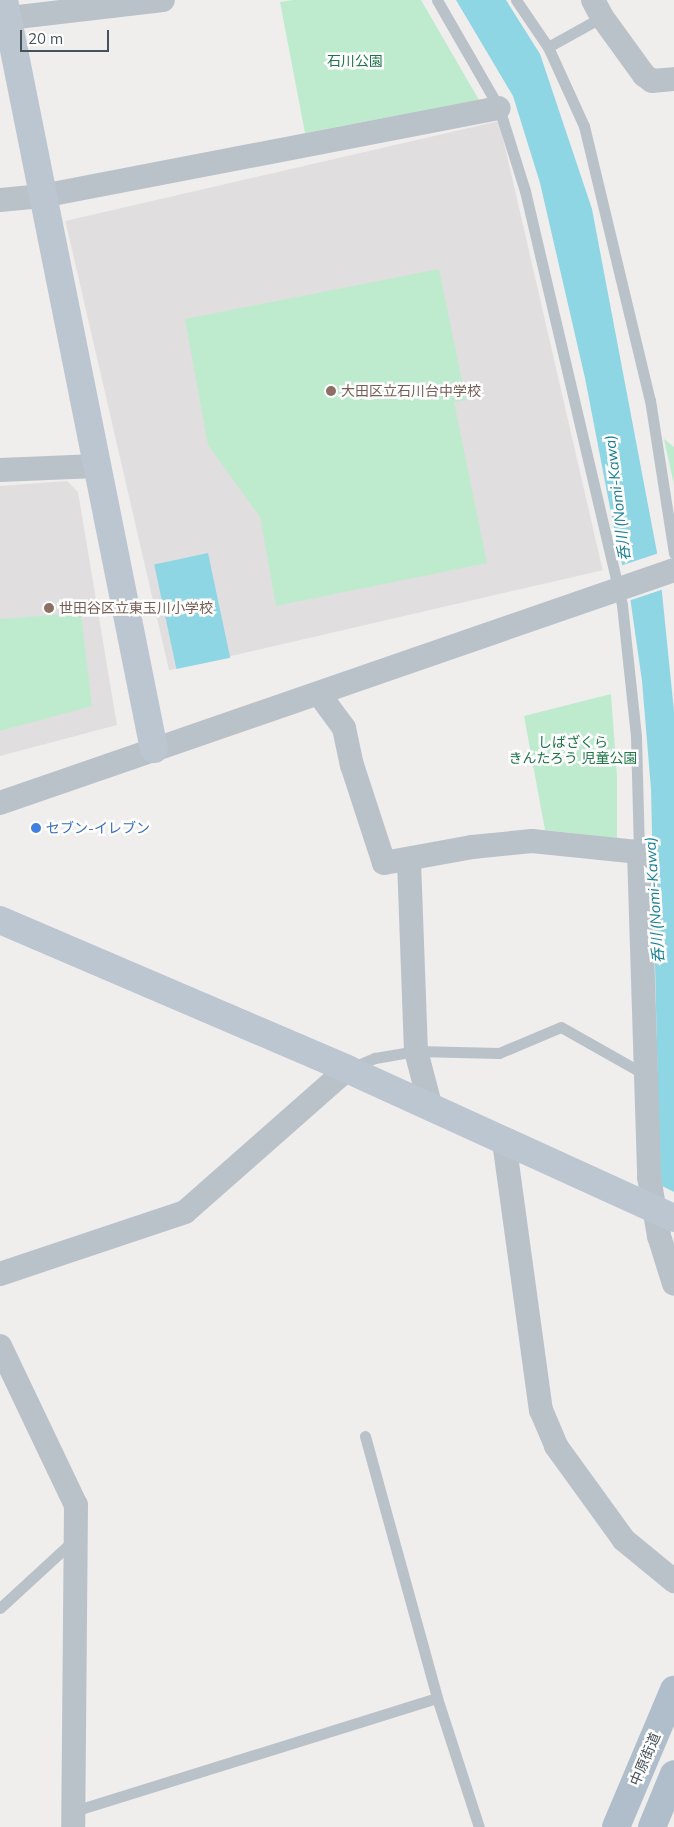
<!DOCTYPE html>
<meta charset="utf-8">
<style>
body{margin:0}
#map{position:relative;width:674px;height:1827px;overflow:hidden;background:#f0eded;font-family:Mulish,"Noto Sans JP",sans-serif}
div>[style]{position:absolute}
.education>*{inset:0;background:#e1dedf;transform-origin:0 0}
.green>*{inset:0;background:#beebce}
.water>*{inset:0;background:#8fd6e4;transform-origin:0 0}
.pier>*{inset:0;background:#f0eded}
.lane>*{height:11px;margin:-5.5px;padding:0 5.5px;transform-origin:5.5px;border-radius:5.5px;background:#bac2c9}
.street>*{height:24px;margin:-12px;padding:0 12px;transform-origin:12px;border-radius:12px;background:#bac2c9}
.secondary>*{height:28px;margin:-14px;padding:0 14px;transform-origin:14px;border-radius:14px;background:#bcc6d0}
.primary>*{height:28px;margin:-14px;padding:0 14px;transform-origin:14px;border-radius:14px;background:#afbeca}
.dots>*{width:14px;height:14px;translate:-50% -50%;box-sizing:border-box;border:2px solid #fff;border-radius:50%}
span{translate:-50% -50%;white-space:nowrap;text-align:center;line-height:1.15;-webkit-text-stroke:5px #fff;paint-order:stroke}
.park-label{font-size:14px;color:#1e7546}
.education-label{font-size:14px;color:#785e54}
.left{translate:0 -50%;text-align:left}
.shop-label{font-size:14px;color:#366cbe}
.street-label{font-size:14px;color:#475159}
.water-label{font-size:15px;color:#177f95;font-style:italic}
.scale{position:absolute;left:20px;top:30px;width:89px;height:22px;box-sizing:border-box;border:2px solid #475159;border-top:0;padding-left:6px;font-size:15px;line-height:18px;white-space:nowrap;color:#475159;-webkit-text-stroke:4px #fff;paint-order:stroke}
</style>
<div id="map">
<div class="education">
<div style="left:499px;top:121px;width:461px;height:445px;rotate:77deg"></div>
<div style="clip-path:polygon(67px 481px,78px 492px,117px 725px,0 756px,0 486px)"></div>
</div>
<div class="green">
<div style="clip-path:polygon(293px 0,421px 0,479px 100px,305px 133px,280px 2px)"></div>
<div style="clip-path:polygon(439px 269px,466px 400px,454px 402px,487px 563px,276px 606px,260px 517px,208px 445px,185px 319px)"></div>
<div style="clip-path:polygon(664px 439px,674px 447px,674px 485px)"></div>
<div style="clip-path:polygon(81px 613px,92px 706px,0 731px,0 619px)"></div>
<div style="clip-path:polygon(611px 694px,617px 776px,617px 838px,545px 830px,524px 716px)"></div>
</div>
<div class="water">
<div style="clip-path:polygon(456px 0,506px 0,540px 54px,592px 209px,659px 563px,674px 711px,674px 1253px,660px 1181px,651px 789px,642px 681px,630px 597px,617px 544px,585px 378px,540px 183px,513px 96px)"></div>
<div style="left:208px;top:553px;width:107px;height:55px;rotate:78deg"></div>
</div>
<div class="pier">
<div style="clip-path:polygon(659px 553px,664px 589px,628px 601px,620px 566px)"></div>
<div style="clip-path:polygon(658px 1184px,674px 1192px,674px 1249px)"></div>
</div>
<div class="lane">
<div style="left:437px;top:0;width:125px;rotate:60.1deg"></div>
<div style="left:499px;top:108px;width:87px;rotate:72.6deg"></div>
<div style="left:525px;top:191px;width:425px;rotate:76.8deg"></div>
<div style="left:622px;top:605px;width:133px;rotate:83.9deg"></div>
<div style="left:636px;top:737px;width:115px;rotate:88.5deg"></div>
<div style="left:516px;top:0;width:57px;rotate:55.8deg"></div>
<div style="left:548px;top:47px;width:87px;rotate:65.5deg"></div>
<div style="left:584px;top:126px;width:282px;rotate:76.5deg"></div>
<div style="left:650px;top:400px;width:155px;rotate:81.1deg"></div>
<div style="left:548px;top:47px;width:62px;rotate:-29.1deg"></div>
<div style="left:351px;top:1068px;width:26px;rotate:-23deg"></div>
<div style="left:375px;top:1058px;width:42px;rotate:-9.7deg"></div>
<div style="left:416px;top:1051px;width:83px;rotate:1.4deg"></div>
<div style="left:499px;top:1053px;width:67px;rotate:-22.8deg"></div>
<div style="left:561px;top:1027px;width:98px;rotate:29.5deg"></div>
<div style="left:365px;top:1436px;width:272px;rotate:74.6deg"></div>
<div style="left:0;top:1608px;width:100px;rotate:-42.6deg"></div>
<div style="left:71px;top:1812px;width:383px;rotate:-17.3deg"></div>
<div style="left:437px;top:1698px;width:136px;rotate:72deg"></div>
</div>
<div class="street">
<div style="left:593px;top:0;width:19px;rotate:62deg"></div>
<div style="left:602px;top:17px;width:72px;rotate:54.1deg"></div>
<div style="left:644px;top:75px;width:10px;rotate:37deg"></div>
<div style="left:652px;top:81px;width:22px;rotate:-5deg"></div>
<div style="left:0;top:19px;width:164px;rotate:-6.6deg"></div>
<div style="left:0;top:200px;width:42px;rotate:-5.4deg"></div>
<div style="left:42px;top:196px;width:465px;rotate:-10.9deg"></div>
<div style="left:0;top:470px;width:97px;rotate:-2.4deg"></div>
<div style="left:319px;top:694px;width:42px;rotate:53.7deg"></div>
<div style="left:344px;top:728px;width:38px;rotate:78deg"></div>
<div style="left:352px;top:765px;width:103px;rotate:71.9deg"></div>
<div style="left:384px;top:863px;width:89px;rotate:-10.3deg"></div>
<div style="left:472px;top:847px;width:60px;rotate:-5.7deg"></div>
<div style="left:532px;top:841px;width:108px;rotate:5.9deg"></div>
<div style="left:639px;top:852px;width:325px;rotate:88.2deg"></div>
<div style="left:649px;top:1177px;width:60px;rotate:80.4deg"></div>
<div style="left:659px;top:1236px;width:50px;rotate:72.6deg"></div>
<div style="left:0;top:803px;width:713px;rotate:-19.07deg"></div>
<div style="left:409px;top:861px;width:190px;rotate:87.9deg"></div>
<div style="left:416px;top:1051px;width:59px;rotate:75.3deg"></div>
<div style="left:504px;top:1141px;width:272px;rotate:82.2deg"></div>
<div style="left:541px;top:1410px;width:39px;rotate:67deg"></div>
<div style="left:556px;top:1446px;width:116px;rotate:54.1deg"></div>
<div style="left:624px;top:1540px;width:65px;rotate:39.4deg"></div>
<div style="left:0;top:1274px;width:195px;rotate:-18.5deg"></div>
<div style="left:185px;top:1212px;width:216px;rotate:-41.4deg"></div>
<div style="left:0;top:1346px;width:176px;rotate:64.5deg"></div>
<div style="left:76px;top:1505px;width:322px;rotate:90.5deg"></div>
</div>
<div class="secondary">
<div style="left:4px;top:0;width:764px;rotate:78.68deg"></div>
<div style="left:0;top:920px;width:378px;rotate:23.2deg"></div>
<div style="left:347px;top:1069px;width:359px;rotate:24.5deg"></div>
</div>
<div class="primary">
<div style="left:616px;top:1827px;width:149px;rotate:-67.1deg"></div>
<div style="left:652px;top:1827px;width:57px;rotate:-67.5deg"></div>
</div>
<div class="dots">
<div style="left:331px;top:391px;background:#8d6e63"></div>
<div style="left:49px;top:608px;background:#8d6e63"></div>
<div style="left:36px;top:828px;background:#3f7fe0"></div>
</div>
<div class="park-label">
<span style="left:355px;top:61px">石川公園</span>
<span style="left:573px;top:750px">しばざくら<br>きんたろう 児童公園</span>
</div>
<div class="education-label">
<span class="left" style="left:341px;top:391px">大田区立石川台中学校</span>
<span class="left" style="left:59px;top:608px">世田谷区立東玉川小学校</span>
</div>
<div class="shop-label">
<span class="left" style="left:46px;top:828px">セブン-イレブン</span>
</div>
<div class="street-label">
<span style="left:645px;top:1759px;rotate:-67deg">中原街道</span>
</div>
<div class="water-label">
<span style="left:617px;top:498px;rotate:-97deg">呑川 (Nomi-Kawa)</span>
<span style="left:654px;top:900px;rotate:-94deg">呑川 (Nomi-Kawa)</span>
</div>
<div class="scale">20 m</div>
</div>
